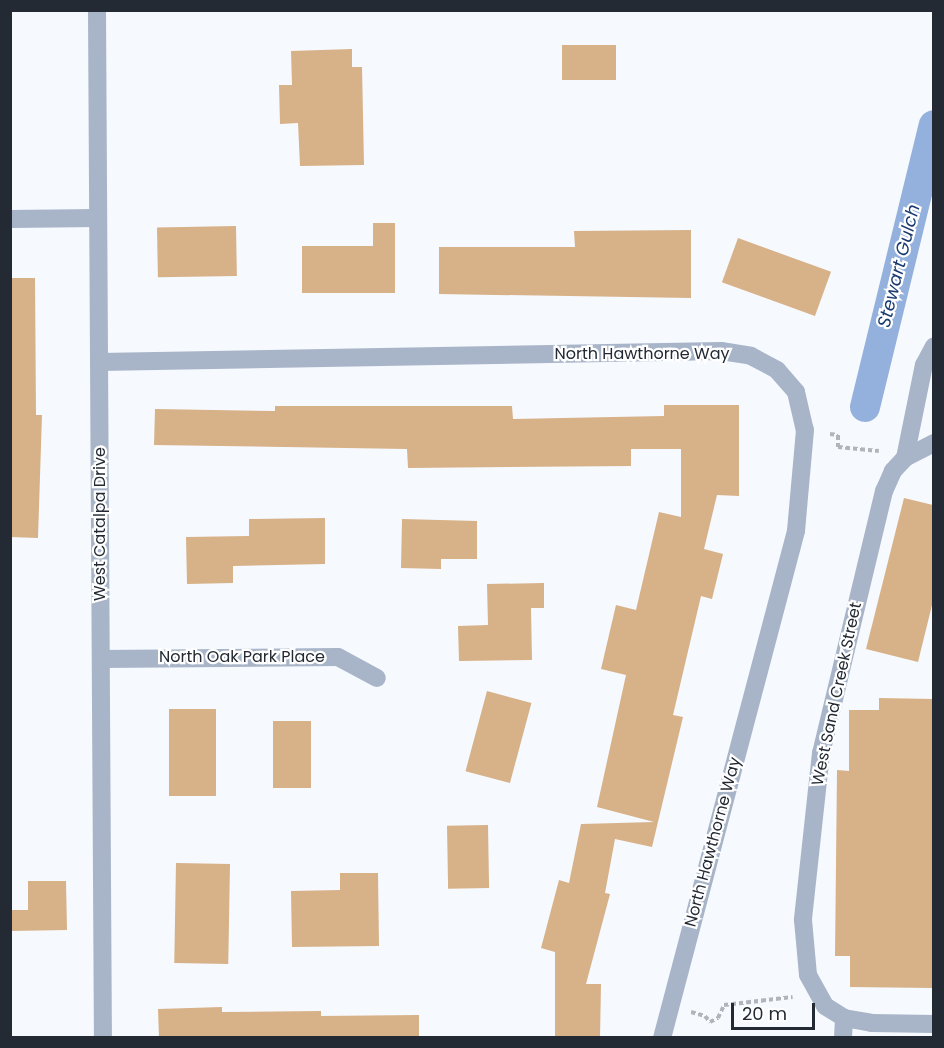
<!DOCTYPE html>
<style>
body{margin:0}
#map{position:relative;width:944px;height:1048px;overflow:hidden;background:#f6f9fe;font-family:Poppins,sans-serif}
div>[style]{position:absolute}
.canal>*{height:30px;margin:-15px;padding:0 15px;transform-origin:15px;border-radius:15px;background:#94b0dc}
.building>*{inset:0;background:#d7b187;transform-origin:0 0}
.path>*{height:4px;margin-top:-2px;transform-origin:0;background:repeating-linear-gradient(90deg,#b1b5bb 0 4.5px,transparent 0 7.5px)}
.minor>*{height:18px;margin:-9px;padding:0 9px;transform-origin:9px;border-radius:9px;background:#a8b4c8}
span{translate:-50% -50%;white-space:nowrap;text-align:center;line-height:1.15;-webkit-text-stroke:4.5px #fff;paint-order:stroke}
.street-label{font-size:16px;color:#232a33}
.water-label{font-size:18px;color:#1a3b71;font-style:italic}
.frame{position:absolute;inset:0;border:12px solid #232a33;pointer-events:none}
.scale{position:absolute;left:731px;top:1003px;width:84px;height:27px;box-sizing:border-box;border:3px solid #232a33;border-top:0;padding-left:8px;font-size:18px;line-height:21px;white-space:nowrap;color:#232a33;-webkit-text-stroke:4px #fff;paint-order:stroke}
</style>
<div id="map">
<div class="canal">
<div style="left:865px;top:407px;width:290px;rotate:-76.3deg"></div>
</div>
<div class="building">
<div style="left:562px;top:45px;width:54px;height:35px"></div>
<div style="clip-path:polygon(352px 49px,352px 67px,362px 67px,364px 165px,300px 166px,298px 123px,280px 124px,279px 85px,292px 85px,291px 51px)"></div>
<div style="clip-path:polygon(373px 223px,395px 223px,395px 293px,302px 293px,302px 246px,373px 246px)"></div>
<div style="left:236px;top:226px;width:50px;height:79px;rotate:89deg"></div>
<div style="clip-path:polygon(691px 230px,691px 298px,439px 294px,439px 247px,575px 247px,574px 231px)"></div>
<div style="left:738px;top:238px;width:99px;height:47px;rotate:20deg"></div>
<div style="clip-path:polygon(10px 278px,35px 278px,36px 415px,42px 415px,38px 538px,10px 537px)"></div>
<div style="clip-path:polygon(664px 405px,739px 405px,739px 496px,717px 495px,704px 549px,723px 554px,712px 599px,701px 596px,673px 715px,683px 717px,652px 847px,615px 839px,605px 893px,610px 894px,586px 984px,601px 984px,600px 1038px,555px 1038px,555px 952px,541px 948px,559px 880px,569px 883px,581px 824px,654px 822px,597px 807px,626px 675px,601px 669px,616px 605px,636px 610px,659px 512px,681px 517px,681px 449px,631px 449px,631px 466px,408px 468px,407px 449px,154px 445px,155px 409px,275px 411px,275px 406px,512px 406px,513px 419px,664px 416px)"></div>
<div style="clip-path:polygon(904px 498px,933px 505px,933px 601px,918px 662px,866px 649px)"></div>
<div style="clip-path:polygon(325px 518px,325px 564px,233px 566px,233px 583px,187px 584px,186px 537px,249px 536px,249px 519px)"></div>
<div style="clip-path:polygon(402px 519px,477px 521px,477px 559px,441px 559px,441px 569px,401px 568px)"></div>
<div style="clip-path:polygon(544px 583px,544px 608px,531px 608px,532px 660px,459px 661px,458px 626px,488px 625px,487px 584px)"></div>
<div style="left:487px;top:691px;width:46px;height:83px;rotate:15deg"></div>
<div style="clip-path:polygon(879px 698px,933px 699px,933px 988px,850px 987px,850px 956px,835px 956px,837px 770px,849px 771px,849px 710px,879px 710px)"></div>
<div style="left:169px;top:709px;width:47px;height:87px"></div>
<div style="left:273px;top:721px;width:38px;height:67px"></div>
<div style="left:488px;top:825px;width:63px;height:41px;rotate:89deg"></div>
<div style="left:176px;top:863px;width:54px;height:100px;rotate:1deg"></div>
<div style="clip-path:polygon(340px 873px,378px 873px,379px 946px,292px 947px,291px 891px,340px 890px)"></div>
<div style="clip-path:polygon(28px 881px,66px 881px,67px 930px,10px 931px,10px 910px,28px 910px)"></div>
<div style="clip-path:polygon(222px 1007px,222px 1012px,321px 1011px,321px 1016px,419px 1015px,419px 1038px,159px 1038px,158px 1009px)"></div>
</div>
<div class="path">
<div style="left:830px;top:434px;width:8px;rotate:7deg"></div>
<div style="left:838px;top:435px;width:12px;rotate:90deg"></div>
<div style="left:838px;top:447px;width:41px;rotate:5.6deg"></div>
<div style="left:691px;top:1012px;width:15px;rotate:16deg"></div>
<div style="left:705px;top:1016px;width:8px;rotate:50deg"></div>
<div style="left:710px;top:1022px;width:9px;rotate:-27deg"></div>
<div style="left:718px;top:1018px;width:14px;rotate:-65deg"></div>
<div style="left:724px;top:1005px;width:69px;rotate:-6.6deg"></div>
</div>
<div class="minor">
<div style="left:97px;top:10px;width:1028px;rotate:89.67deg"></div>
<div style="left:10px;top:219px;width:88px;rotate:-0.7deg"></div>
<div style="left:99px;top:362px;width:622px;rotate:-1.01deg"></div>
<div style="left:721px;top:351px;width:30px;rotate:9deg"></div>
<div style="left:751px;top:356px;width:30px;rotate:28deg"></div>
<div style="left:777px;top:370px;width:29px;rotate:49deg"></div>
<div style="left:796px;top:392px;width:39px;rotate:77deg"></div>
<div style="left:805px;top:430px;width:101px;rotate:95.1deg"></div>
<div style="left:796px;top:531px;width:524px;rotate:104.8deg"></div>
<div style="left:934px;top:443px;width:33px;rotate:153deg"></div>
<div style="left:905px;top:458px;width:18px;rotate:133deg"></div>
<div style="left:893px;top:471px;width:22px;rotate:114deg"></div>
<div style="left:884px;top:491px;width:269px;rotate:103.5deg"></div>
<div style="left:821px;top:753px;width:168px;rotate:96.2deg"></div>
<div style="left:803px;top:920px;width:55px;rotate:84.8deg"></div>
<div style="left:808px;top:975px;width:35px;rotate:61deg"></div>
<div style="left:825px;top:1006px;width:22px;rotate:32deg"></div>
<div style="left:844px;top:1018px;width:27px;rotate:10deg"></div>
<div style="left:871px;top:1023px;width:63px;rotate:0.9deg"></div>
<div style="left:905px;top:458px;width:95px;rotate:-78.5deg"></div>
<div style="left:924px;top:365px;width:21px;rotate:-62deg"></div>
<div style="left:101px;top:659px;width:237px;rotate:-0.5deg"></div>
<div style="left:338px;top:657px;width:44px;rotate:28.3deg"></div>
<div style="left:843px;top:1038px;width:20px;rotate:-87deg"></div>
</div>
<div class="street-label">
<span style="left:642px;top:354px">North Hawthorne Way</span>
<span style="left:100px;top:524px;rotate:-90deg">West Catalpa Drive</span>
<span style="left:242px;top:657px">North Oak Park Place</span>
<span style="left:837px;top:694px;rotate:-78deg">West Sand Creek Street</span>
<span style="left:713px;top:842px;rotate:-75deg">North Hawthorne Way</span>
</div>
<div class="water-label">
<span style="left:899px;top:266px;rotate:-76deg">Stewart Gulch</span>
</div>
<div class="frame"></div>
<div class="scale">20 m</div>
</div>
